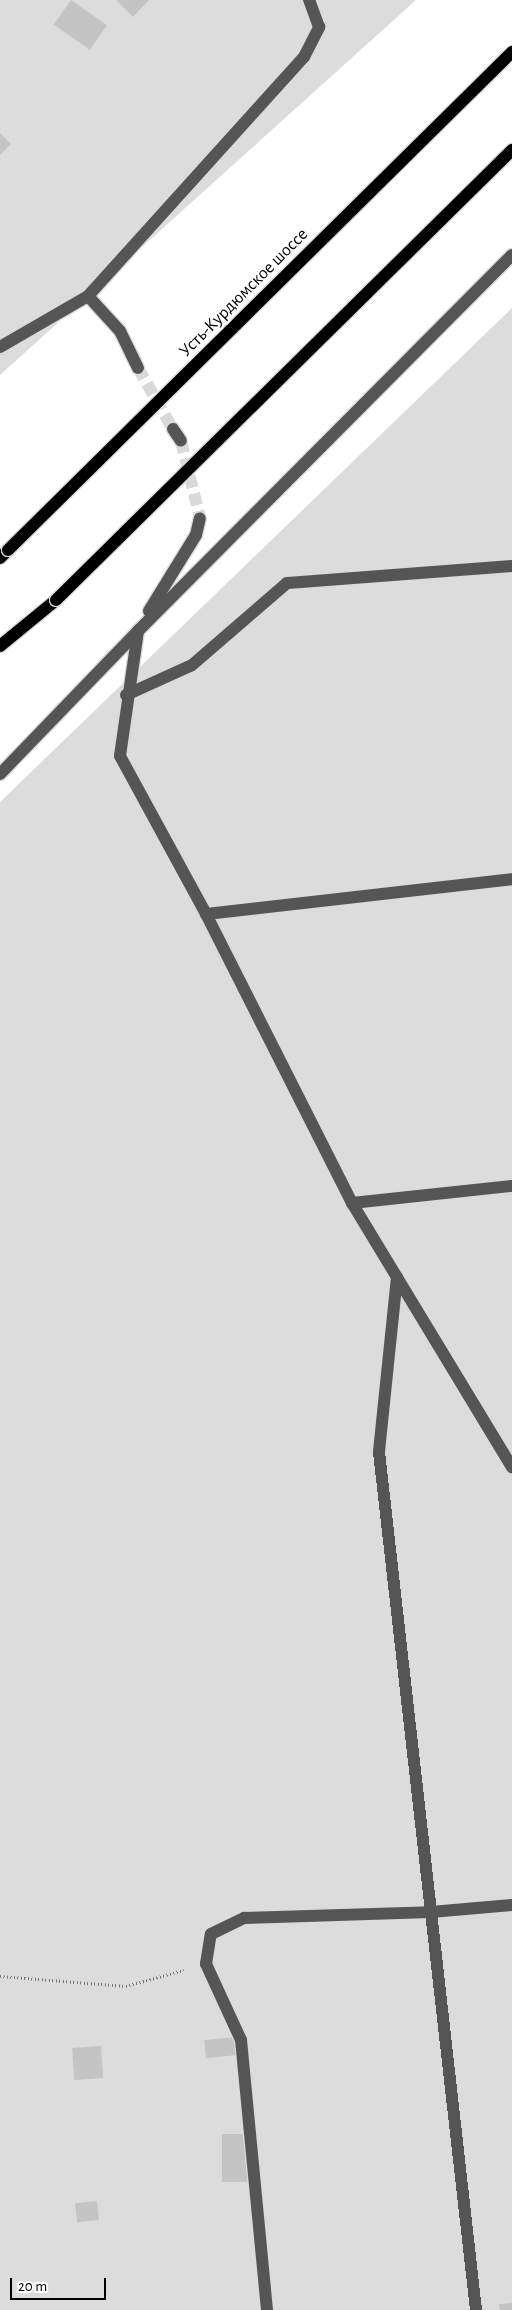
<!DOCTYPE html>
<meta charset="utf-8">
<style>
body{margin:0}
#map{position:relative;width:512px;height:2310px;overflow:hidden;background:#fff;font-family:"Alegreya Sans",sans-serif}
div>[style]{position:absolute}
.green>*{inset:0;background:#dcdcdc}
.building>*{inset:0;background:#c4c4c4;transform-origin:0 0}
.minor-tunnel>*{height:12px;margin-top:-6px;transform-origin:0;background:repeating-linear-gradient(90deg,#d9d9d9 0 12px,transparent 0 18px)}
.path>*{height:3px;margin-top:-1.5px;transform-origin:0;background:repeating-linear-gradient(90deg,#777 0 1px,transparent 0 3.5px)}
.roads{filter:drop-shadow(1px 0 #dbdbdb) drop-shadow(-1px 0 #dbdbdb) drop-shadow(0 1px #dbdbdb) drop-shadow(0 -1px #dbdbdb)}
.minor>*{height:12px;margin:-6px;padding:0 6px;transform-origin:6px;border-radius:6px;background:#555}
.major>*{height:12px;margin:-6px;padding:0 6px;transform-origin:6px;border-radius:6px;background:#000}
.bridges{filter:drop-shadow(1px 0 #dbdbdb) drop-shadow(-1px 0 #dbdbdb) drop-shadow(0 1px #dbdbdb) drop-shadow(0 -1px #dbdbdb)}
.major-bridge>*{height:12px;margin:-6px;padding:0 6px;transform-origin:6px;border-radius:6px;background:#000}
span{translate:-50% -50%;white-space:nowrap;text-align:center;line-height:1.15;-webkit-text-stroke:4.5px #fff;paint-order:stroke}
.street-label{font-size:18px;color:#000}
.scale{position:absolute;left:10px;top:2278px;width:96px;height:22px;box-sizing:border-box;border:2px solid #000;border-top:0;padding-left:6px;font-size:15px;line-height:18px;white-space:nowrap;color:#000;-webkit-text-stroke:4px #fff;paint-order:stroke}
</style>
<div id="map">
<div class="green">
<div style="clip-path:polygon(0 0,416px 0,0 375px)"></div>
<div style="clip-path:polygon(512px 308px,512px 2310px,0 2310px,0 802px)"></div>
</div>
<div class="building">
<div style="left:71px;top:0;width:44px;height:30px;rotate:35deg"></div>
<div style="clip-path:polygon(116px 0,149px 0,133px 17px)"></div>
<div style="clip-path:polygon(0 133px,11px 144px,0 155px)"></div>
<div style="left:235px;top:2037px;width:18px;height:31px;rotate:84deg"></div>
<div style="left:101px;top:2046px;width:32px;height:29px;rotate:86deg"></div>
<div style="left:222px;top:2134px;width:25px;height:48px"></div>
<div style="left:97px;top:2201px;width:19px;height:22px;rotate:84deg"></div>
<div style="clip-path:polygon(512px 2303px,512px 2310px,500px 2310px,499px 2304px)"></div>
</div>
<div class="minor-tunnel">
<div style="left:138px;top:368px;width:70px;rotate:60.2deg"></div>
<div style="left:181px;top:441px;width:79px;rotate:76.1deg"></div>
</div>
<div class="path">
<div style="left:0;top:1976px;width:126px;rotate:4.5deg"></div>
<div style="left:126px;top:1986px;width:60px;rotate:-15.4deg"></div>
</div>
<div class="roads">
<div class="minor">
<div style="left:512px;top:255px;width:530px;rotate:134.85deg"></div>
<div style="left:138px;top:631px;width:126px;rotate:98.2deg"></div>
<div style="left:120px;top:756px;width:180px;rotate:61.4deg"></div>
<div style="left:206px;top:914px;width:324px;rotate:63.2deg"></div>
<div style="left:352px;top:1203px;width:309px;rotate:58.8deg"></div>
<div style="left:88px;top:296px;width:47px;rotate:47.6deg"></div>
<div style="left:120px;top:331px;width:41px;rotate:64.1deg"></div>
<div style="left:0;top:347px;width:102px;rotate:-30.1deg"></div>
<div style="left:88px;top:296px;width:322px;rotate:-47.9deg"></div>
<div style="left:304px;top:57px;width:34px;rotate:-63deg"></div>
<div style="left:319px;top:27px;width:29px;rotate:-110deg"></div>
<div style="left:173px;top:429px;width:14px;rotate:56deg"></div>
<div style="left:149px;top:611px;width:89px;rotate:-58.3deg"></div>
<div style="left:196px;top:535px;width:17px;rotate:-77deg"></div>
<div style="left:126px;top:695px;width:72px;rotate:-24.4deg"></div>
<div style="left:192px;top:665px;width:125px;rotate:-40.8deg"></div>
<div style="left:287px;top:583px;width:226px;rotate:-4.3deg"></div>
<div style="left:0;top:774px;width:199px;rotate:-46deg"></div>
<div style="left:206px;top:914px;width:308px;rotate:-6.5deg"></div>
<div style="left:352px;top:1203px;width:161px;rotate:-6.1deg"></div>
<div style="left:397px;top:1277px;width:176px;rotate:95.9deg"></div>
<div style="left:379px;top:1452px;width:863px;rotate:83.55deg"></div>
<div style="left:267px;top:2310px;width:271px;rotate:-95.5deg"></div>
<div style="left:241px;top:2040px;width:84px;rotate:-114.7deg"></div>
<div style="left:206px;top:1964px;width:30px;rotate:-81deg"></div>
<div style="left:211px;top:1934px;width:37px;rotate:-26deg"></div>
<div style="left:244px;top:1918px;width:187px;rotate:-1.8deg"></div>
<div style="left:431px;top:1912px;width:81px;rotate:-4.9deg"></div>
</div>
<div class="major">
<div style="left:0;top:558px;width:11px;rotate:-45deg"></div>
<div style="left:0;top:646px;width:72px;rotate:-39.4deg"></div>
</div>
</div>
<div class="bridges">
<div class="major-bridge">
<div style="left:8px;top:550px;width:709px;rotate:-44.66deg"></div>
<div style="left:56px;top:600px;width:641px;rotate:-44.62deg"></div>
</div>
</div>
<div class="street-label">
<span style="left:244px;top:293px;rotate:-45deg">Усть-Курдюмское шоссе</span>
</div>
<div class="scale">20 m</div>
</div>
